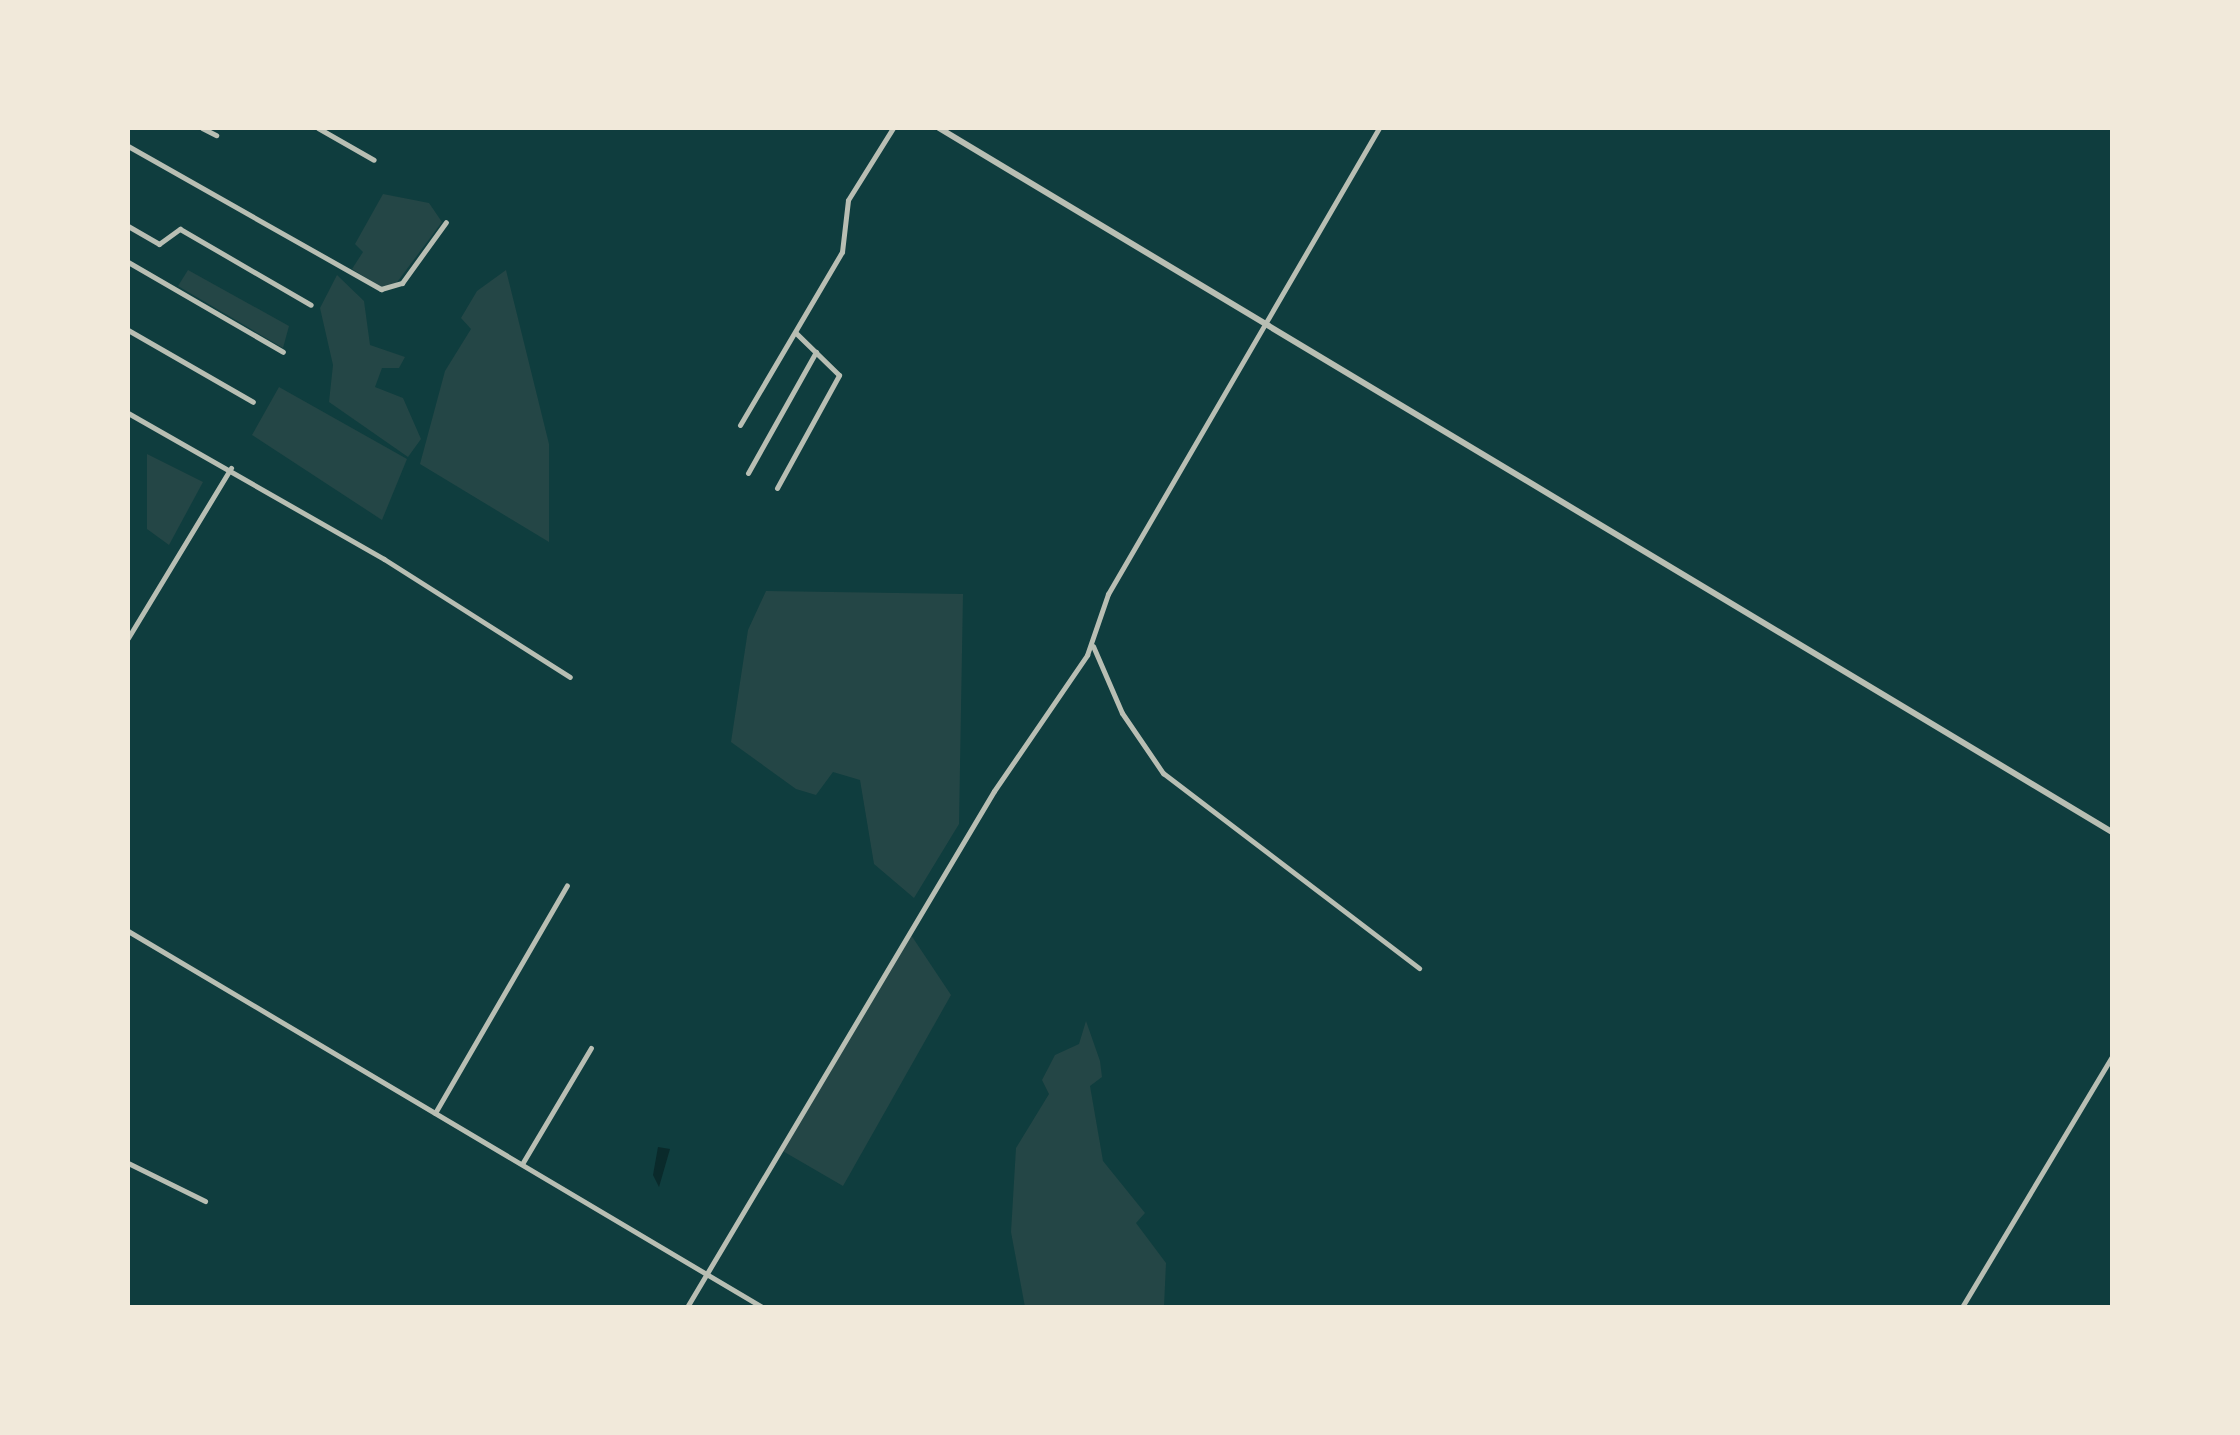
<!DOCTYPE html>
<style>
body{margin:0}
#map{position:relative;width:2240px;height:1435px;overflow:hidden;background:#0f3d3e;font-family:Manrope,sans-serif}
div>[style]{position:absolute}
.green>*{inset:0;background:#244646}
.water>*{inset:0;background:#0a2a2b}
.minor>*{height:5px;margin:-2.5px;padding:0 2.5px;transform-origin:2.5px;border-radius:2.5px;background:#b8beb3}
.tertiary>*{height:6px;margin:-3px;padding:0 3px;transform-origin:3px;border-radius:3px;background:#b8beb3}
span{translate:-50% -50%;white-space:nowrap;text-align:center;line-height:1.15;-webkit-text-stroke:6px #f1e9da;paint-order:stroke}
.frame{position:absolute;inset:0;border:130px solid #f1e9da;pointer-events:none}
</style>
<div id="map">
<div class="green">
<div style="clip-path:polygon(383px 194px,429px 203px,442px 222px,395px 285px,381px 287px,352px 269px,363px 252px,355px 244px)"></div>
<div style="clip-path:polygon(188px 270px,289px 326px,283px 348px,178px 286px)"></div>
<div style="clip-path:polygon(506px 270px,549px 444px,549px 542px,420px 464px,445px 371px,471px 329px,461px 318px,477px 291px)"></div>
<div style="clip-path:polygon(337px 275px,364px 301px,370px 345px,405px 357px,399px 368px,382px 368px,375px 387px,403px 398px,421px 439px,408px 457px,329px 402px,333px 365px,320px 308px)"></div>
<div style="clip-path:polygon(279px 387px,407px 459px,382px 520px,252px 435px)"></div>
<div style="clip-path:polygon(147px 454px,203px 482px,169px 545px,147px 529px)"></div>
<div style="clip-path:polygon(766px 591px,963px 594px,959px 824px,914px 898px,874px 864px,860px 780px,833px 772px,816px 795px,796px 789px,731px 742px,748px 630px)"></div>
<div style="clip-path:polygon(911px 935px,951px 995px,843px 1186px,781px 1150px)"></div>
<div style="clip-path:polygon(1086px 1021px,1100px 1061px,1102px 1077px,1090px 1086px,1103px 1161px,1145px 1213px,1136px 1223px,1166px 1263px,1164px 1307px,1025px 1307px,1011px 1232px,1016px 1148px,1049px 1094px,1042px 1080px,1055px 1055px,1079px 1044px)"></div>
</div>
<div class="water">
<div style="clip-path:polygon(658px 1147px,670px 1149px,659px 1187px,653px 1175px)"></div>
</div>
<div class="minor">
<div style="left:202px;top:128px;width:16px;rotate:27deg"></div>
<div style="left:318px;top:128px;width:64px;rotate:29.7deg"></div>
<div style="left:128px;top:146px;width:291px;rotate:29.5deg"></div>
<div style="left:381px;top:289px;width:22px;rotate:-16deg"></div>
<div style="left:402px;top:283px;width:75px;rotate:-54.2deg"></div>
<div style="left:128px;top:226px;width:36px;rotate:30deg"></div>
<div style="left:159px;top:244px;width:26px;rotate:-36deg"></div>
<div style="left:180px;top:229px;width:151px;rotate:30.1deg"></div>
<div style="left:128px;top:262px;width:179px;rotate:30.1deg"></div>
<div style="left:128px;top:330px;width:144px;rotate:29.9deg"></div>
<div style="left:128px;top:413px;width:295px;rotate:29.7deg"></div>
<div style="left:384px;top:559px;width:220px;rotate:32.4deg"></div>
<div style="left:740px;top:425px;width:201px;rotate:-59.5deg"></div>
<div style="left:842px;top:252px;width:52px;rotate:-83.4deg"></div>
<div style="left:848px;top:200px;width:85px;rotate:-58deg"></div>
<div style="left:748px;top:473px;width:139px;rotate:-60.7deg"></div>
<div style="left:777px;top:488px;width:129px;rotate:-61.2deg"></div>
<div style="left:839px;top:375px;width:60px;rotate:-135.7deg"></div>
<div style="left:128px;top:638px;width:199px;rotate:-58.8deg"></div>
<div style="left:1093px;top:646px;width:73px;rotate:66.6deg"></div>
<div style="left:1122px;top:713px;width:73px;rotate:55.7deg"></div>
<div style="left:1163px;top:773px;width:322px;rotate:37.3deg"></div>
<div style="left:128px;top:931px;width:737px;rotate:30.67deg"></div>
<div style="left:435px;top:1113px;width:263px;rotate:-59.9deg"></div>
<div style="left:128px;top:1163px;width:86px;rotate:26.3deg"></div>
<div style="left:522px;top:1164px;width:135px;rotate:-59.3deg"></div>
<div style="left:687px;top:1307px;width:600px;rotate:-59.25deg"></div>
<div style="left:994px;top:791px;width:165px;rotate:-55.6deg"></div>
<div style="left:1087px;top:655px;width:65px;rotate:-71deg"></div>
<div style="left:1108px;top:594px;width:539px;rotate:-59.82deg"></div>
<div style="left:1962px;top:1307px;width:292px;rotate:-59.1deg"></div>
</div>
<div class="tertiary">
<div style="left:939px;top:128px;width:1368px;rotate:30.97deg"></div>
</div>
<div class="frame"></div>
</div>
